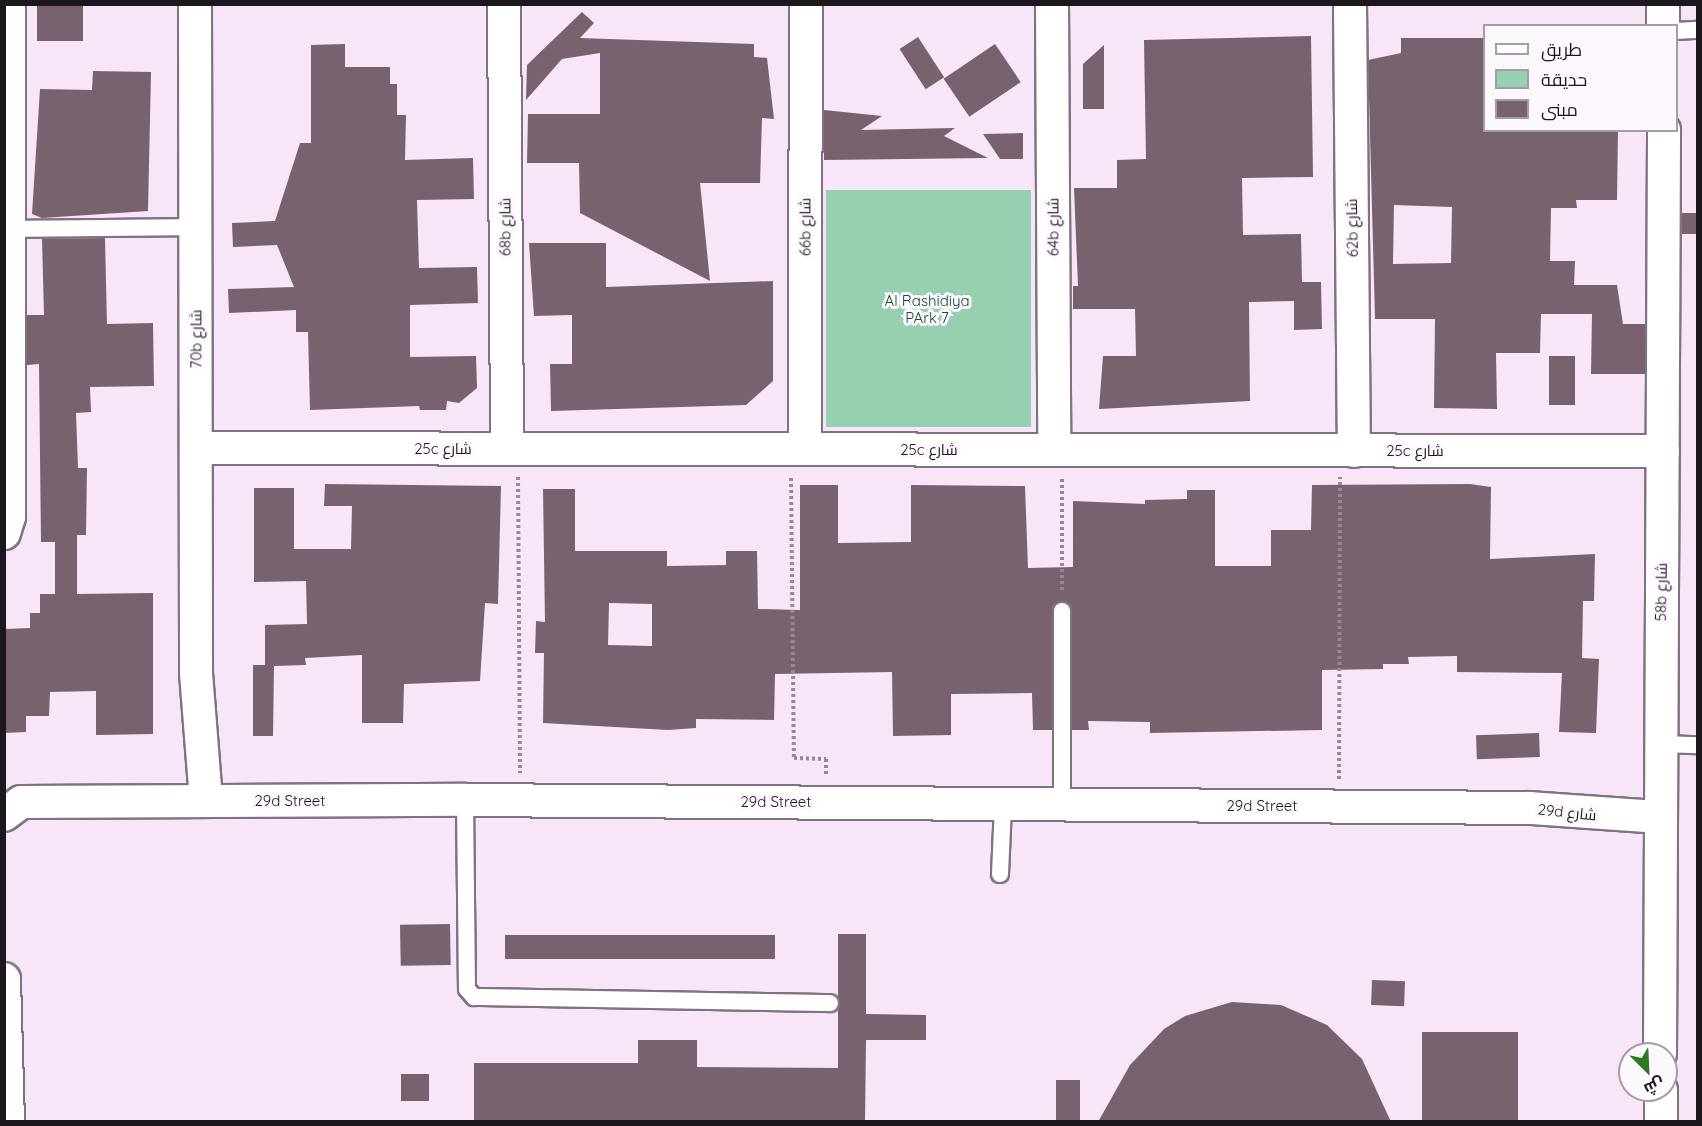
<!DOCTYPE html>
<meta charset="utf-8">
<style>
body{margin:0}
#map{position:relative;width:1702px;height:1126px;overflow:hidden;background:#f6e6f8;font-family:Quicksand,Cairo,sans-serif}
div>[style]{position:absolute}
.green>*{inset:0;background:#96d0b0;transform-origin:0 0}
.building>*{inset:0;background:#77626d;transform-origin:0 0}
.path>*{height:4px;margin-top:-2px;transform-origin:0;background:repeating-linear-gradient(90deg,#958997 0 3px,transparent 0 6px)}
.roads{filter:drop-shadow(2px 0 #817283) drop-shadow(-2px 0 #817283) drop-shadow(0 2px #817283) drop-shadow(0 -2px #817283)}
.lane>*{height:16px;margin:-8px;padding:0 8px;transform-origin:8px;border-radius:8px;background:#fff}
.street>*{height:32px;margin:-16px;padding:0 16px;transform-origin:16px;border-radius:16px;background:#fff}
span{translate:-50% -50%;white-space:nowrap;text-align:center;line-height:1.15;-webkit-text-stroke:6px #fdf7fe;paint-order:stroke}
.street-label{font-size:15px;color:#1c161d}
.park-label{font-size:15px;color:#19442f}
.frame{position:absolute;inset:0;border:6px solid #1c161d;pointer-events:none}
.legend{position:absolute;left:1483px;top:24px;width:195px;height:108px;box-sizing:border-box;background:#fdf7fe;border:2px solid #a39da4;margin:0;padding:8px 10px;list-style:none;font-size:18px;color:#1c161d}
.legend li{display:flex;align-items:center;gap:12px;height:30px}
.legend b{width:30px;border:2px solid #a39da4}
.north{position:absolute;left:1618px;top:1042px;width:60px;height:60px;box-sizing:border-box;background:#fdf7fe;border:2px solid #a39da4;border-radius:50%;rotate:156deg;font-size:16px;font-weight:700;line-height:24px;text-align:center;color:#1c161d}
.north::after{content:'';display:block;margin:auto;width:21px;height:27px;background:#2d7a22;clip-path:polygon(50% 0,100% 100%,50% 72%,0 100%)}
</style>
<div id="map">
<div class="green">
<div style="left:826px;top:190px;width:205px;height:237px"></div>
</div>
<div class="building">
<div style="left:37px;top:4px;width:46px;height:37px"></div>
<div style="clip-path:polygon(582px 12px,594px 23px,580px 38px,754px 44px,754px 57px,767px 58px,774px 119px,762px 118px,760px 183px,700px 183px,710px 281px,580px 213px,579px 163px,527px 163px,528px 114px,600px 114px,600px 53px,562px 59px,526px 100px,527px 65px)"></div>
<div style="clip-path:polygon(1311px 36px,1313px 177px,1242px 178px,1243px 235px,1301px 234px,1302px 282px,1321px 282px,1322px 329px,1294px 330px,1294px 301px,1249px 302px,1250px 401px,1099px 409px,1103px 356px,1136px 356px,1135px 309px,1073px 309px,1073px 286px,1078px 286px,1074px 188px,1117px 188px,1117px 160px,1146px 159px,1144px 40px)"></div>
<div style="left:918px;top:37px;width:48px;height:22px;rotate:57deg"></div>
<div style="clip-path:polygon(evenodd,1401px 38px,1485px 38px,1485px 130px,1618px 130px,1617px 200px,1576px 200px,1577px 208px,1551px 208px,1550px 261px,1575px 261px,1574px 285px,1617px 285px,1623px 324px,1645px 324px,1645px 374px,1591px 374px,1592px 314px,1541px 314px,1540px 353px,1496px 353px,1497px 409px,1434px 408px,1435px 319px,1375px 319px,1368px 60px,1401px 53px,1401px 38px,1394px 205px,1452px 207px,1451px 263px,1393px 264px,1394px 205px)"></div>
<div style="clip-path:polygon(345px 44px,345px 67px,390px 67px,390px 84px,397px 84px,397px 115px,406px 115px,405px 160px,473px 158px,474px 199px,417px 200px,419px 268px,477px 267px,478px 303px,410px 305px,410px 357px,476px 356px,477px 388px,459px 403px,447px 401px,446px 410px,420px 410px,419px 406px,310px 410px,308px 332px,296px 332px,296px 310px,229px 313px,228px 289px,294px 287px,277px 245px,233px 247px,232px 223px,275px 221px,300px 143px,311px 143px,311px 45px)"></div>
<div style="left:995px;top:44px;width:46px;height:62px;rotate:56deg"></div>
<div style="clip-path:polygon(1104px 45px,1104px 109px,1083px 109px,1083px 64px)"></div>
<div style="clip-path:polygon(93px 71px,151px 72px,148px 211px,42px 218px,32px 214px,40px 89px,92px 90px)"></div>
<div style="clip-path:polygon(824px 110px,882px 116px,861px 130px,955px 128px,944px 136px,988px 158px,824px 160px)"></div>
<div style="clip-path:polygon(1023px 133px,1023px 159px,1000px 159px,983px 134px)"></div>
<div style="left:1682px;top:213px;width:16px;height:21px"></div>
<div style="clip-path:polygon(105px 238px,107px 324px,153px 323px,154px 386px,90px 387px,91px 412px,76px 413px,78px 468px,87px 468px,86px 535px,77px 535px,77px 594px,153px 593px,153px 734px,96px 735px,96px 691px,50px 692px,49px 716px,26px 716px,26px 732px,4px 733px,4px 629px,30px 628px,30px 613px,40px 613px,40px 594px,55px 594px,55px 542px,41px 542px,39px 364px,27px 365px,27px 315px,44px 315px,42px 239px)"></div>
<div style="clip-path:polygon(529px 243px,606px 243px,606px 287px,773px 281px,773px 381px,746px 405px,551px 411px,550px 364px,572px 364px,572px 315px,534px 316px)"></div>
<div style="left:1549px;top:356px;width:26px;height:49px"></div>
<div style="clip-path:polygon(325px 484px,501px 486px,498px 604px,485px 603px,480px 681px,404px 684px,403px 723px,362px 723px,362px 655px,305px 658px,306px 665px,274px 666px,273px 736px,253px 736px,253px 665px,265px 665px,265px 625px,307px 624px,306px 581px,254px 582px,254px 488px,294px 488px,294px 549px,351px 549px,352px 506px,324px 506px)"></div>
<div style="clip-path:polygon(evenodd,1470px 484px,1491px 487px,1490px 559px,1595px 554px,1594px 601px,1583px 601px,1582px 658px,1599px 659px,1596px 733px,1559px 732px,1562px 673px,1457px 672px,1457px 656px,1408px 657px,1409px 664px,1383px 664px,1383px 669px,1322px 670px,1322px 730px,1150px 733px,1150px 722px,1088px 721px,1089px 730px,1072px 730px,1072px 611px,1063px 601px,1052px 611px,1052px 730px,1033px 730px,1032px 693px,951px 694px,951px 735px,893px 736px,892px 672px,775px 674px,774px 720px,696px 719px,696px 728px,668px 730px,543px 723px,544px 653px,535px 653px,536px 621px,545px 622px,543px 489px,575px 489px,575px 551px,667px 551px,667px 566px,726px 565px,726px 551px,757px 551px,758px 609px,800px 610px,800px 485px,838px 485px,838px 543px,911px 542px,911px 485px,1025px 486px,1028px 568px,1073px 567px,1073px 501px,1145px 504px,1145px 500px,1187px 499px,1187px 490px,1215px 490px,1215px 566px,1271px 566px,1271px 530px,1311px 530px,1312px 485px,1470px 484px,609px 603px,652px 604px,652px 646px,608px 645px,609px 603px)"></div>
<div style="left:1539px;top:733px;width:24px;height:63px;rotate:88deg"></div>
<div style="left:450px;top:924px;width:41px;height:50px;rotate:89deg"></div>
<div style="clip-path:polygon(838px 934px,866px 934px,866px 1014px,926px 1015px,926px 1040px,866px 1040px,865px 1122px,474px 1122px,474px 1063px,638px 1063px,638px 1040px,697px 1040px,697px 1067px,838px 1068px)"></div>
<div style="left:505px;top:935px;width:270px;height:24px"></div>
<div style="left:1372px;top:980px;width:33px;height:25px;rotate:2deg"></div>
<div style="clip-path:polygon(1232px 1002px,1281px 1005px,1327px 1025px,1362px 1059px,1391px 1122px,1098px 1122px,1130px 1065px,1164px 1029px,1185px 1016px)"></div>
<div style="left:1518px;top:1032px;width:90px;height:96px;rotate:90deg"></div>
<div style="left:429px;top:1074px;width:27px;height:28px;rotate:90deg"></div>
<div style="left:1080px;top:1080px;width:42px;height:24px;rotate:90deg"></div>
</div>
<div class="path">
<div style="left:518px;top:477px;width:296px;rotate:89.6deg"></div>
<div style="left:791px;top:478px;width:280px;rotate:89.4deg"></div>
<div style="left:794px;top:758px;width:32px;rotate:2deg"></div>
<div style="left:826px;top:759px;width:16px;rotate:90deg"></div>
<div style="left:1062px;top:479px;width:113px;rotate:90deg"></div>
<div style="left:1339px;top:779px;width:302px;rotate:-89.8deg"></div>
</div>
<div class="roads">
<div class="lane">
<div style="left:1676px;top:31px;width:22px;rotate:-3deg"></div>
<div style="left:9px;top:229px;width:187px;rotate:-0.6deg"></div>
<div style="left:1062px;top:611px;width:194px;rotate:90deg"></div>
<div style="left:1660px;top:744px;width:38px;rotate:2deg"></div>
<div style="left:465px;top:800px;width:189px;rotate:89.4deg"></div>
<div style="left:467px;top:989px;width:11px;rotate:49deg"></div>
<div style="left:474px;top:997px;width:356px;rotate:1deg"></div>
<div style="left:1000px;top:874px;width:70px;rotate:-87.5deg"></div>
</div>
<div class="street">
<div style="left:195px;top:4px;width:669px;rotate:89.91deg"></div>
<div style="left:196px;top:673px;width:128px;rotate:85.5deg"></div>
<div style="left:504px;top:4px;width:445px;rotate:89.6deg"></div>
<div style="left:1052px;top:4px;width:446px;rotate:89.7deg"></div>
<div style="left:1350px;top:4px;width:447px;rotate:89.5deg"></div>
<div style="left:1663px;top:4px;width:22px;rotate:90deg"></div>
<div style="left:196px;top:448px;width:1467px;rotate:0.12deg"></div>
<div style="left:805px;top:449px;width:445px;rotate:-89.9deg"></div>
<div style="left:4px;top:533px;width:17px;rotate:-73deg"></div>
<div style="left:9px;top:517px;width:513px;rotate:-90deg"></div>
<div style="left:4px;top:815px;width:21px;rotate:-37deg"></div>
<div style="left:21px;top:802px;width:444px;rotate:-0.3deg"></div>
<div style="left:465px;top:800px;width:1065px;rotate:0.43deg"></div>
<div style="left:1530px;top:808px;width:129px;rotate:4deg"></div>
<div style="left:4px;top:979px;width:143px;rotate:88.4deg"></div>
<div style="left:1660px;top:1054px;width:924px;rotate:-89.75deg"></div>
<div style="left:1661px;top:1090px;width:32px;rotate:90deg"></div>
</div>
</div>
<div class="street-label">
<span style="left:505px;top:227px;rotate:-90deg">68b شارع</span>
<span style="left:805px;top:227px;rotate:-90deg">66b شارع</span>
<span style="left:1053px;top:227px;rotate:-90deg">64b شارع</span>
<span style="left:1352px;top:228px;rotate:-91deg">62b شارع</span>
<span style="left:196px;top:339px;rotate:-90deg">70b شارع</span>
<span style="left:443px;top:449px">25c شارع</span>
<span style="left:929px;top:450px">25c شارع</span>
<span style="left:1415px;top:451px">25c شارع</span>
<span style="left:1661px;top:592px;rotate:-89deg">58b شارع</span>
<span style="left:290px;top:801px">29d Street</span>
<span style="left:776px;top:802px">29d Street</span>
<span style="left:1262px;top:806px">29d Street</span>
<span style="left:1567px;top:812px;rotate:6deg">29d شارع</span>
</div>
<div class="park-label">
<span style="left:927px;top:309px">Al Rashidiya<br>PArk 7</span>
</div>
<div class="frame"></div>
<ul class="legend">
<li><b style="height:8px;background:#fff"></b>طريق</li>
<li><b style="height:16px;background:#96d0b0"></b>حديقة</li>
<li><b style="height:16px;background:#77626d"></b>مبنى</li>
</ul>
<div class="north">ش</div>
</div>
